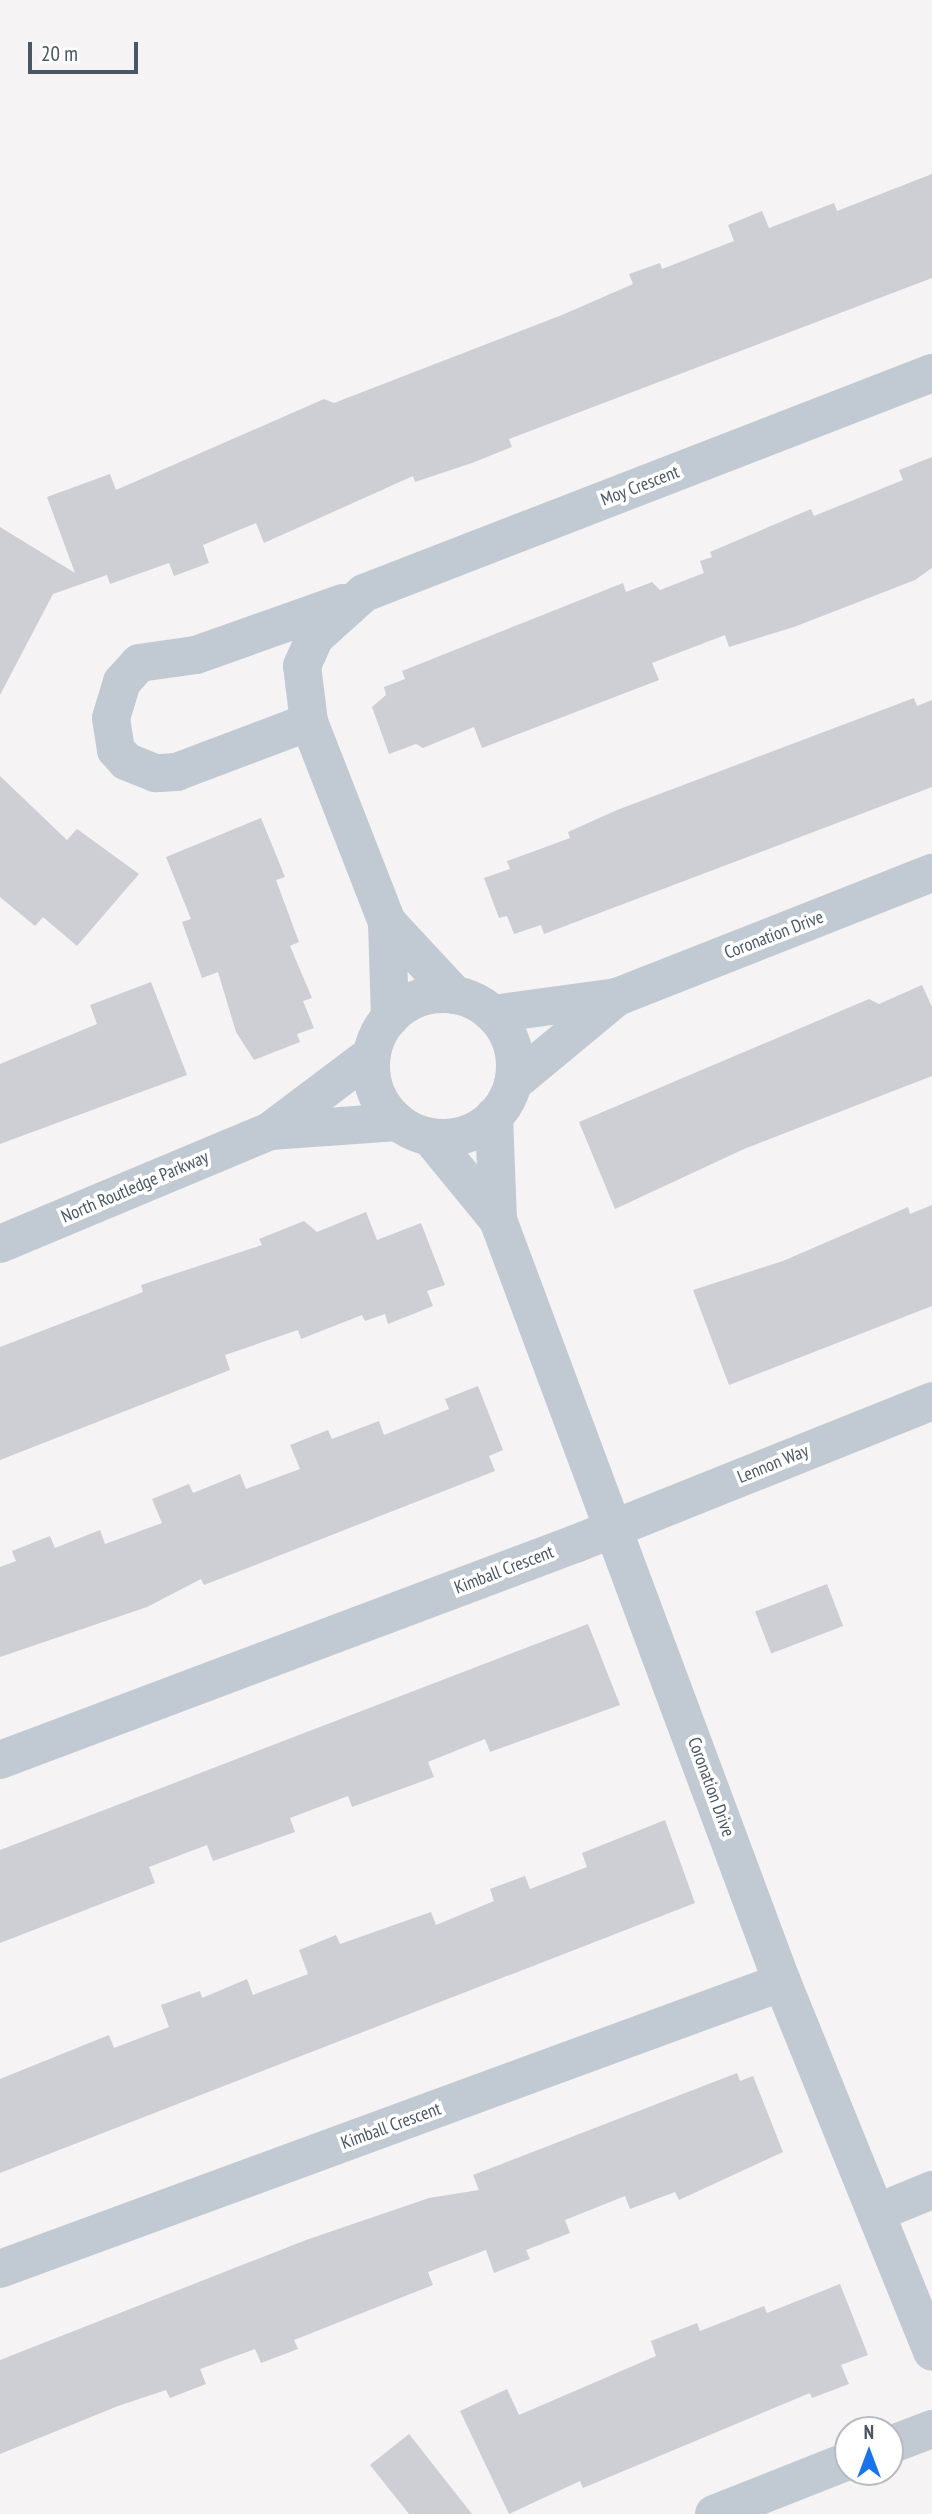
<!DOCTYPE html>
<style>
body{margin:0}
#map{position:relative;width:932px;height:2514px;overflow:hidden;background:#f5f3f3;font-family:"PT Sans Narrow",sans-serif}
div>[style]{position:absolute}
.building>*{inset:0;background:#cdcfd5;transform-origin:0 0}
.minor>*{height:38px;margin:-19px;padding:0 19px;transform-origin:19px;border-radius:19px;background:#c1cad2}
.tertiary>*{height:38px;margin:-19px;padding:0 19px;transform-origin:19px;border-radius:19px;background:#c1cad2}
.tertiary>.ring{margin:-19px;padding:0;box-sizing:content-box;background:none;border:38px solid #c1cad2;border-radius:50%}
span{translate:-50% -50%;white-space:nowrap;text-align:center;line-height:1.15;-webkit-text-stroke:7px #fff;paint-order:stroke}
.street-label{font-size:18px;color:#4a5661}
.north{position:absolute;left:834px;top:2416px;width:70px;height:70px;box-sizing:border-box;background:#fff;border:2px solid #b7bbc0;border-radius:50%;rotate:0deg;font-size:19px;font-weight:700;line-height:28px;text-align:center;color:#4a5661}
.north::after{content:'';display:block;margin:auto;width:24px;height:32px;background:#1a73e8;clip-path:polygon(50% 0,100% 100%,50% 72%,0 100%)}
.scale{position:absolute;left:28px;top:42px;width:110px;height:32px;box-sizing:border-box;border:4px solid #4a5661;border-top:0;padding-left:9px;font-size:21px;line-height:24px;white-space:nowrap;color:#4a5661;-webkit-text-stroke:5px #fff;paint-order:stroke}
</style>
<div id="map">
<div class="building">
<div style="clip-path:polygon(932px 174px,932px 278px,509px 439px,512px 447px,472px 463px,415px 482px,413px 476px,264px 543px,256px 523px,203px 545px,209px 563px,174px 576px,169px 563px,110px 584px,107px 575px,53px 594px,0 695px,0 527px,75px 573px,47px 497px,110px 474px,116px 490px,324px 399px,334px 403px,562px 315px,633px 284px,629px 274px,660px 263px,662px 269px,734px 241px,728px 225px,762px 211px,769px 228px,834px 203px,837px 211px)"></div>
<div style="clip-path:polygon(932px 457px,932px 568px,915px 580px,794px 627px,729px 647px,725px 635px,652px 663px,659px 680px,482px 748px,474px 727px,423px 748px,416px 744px,389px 754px,372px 707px,386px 695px,384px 687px,405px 679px,402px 671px,623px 583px,626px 592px,652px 582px,660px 590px,704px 573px,700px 561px,712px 557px,710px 552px,811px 509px,814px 516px,903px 480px,899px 470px)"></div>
<div style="clip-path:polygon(914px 698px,917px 706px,932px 700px,932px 787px,544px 934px,541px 925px,514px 934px,507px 916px,499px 918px,484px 878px,510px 869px,507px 861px,570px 838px,568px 832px,617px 810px)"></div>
<div style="clip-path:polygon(0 776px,67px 840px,77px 829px,139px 874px,77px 946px,43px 917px,35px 926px,0 897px)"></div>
<div style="clip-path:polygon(261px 818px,285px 877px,276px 880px,299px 942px,290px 946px,312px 998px,303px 1001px,314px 1028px,297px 1034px,300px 1042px,254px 1060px,236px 1032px,218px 972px,202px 978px,182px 922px,191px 919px,166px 857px)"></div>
<div style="clip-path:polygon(151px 982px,187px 1075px,0 1144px,0 1064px,97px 1024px,90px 1005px)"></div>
<div style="clip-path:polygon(922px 985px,932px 1007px,932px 1076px,744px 1149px,615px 1209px,579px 1122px,869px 999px,879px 1004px)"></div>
<div style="clip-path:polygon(932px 1205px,932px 1306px,729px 1385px,693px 1290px,783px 1261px,908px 1207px,910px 1214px)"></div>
<div style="clip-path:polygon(366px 1212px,377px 1240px,421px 1223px,445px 1285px,427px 1291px,433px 1306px,388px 1324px,385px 1314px,365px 1321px,362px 1315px,301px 1339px,298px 1330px,225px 1355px,230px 1370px,0 1460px,0 1347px,143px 1292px,141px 1285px,262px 1245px,259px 1239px,304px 1221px,317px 1232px)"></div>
<div style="clip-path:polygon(478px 1386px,503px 1450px,489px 1456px,495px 1471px,204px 1585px,201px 1579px,147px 1607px,0 1657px,0 1567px,16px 1561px,12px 1551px,50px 1536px,55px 1548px,100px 1530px,105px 1544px,162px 1523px,152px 1499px,189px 1484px,193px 1493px,240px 1474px,246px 1489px,300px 1469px,290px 1445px,328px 1430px,332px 1439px,379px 1421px,384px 1435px,449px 1409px,445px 1399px)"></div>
<div style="left:827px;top:1584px;width:45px;height:77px;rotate:69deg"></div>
<div style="clip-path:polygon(588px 1624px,620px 1705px,490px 1752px,485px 1739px,428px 1762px,434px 1777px,352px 1807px,348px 1796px,290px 1818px,295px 1832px,213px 1861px,207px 1845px,149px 1867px,155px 1883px,0 1943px,0 1850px)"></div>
<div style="clip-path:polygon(665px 1820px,695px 1903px,0 2173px,0 2079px,109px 2035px,114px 2048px,169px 2027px,161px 2005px,200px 1991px,202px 1998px,247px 1979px,253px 1995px,308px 1974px,299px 1950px,336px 1935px,340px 1944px,431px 1912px,436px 1925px,494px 1901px,490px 1889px,525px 1876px,530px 1889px,587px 1867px,582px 1853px)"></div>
<div style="clip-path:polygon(737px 2073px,740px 2081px,753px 2076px,783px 2152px,679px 2200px,675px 2192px,630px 2209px,625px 2196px,565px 2220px,570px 2233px,526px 2250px,530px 2259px,494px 2273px,486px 2250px,428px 2272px,433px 2285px,294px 2340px,298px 2349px,261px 2363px,255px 2349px,200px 2369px,206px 2384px,170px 2398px,166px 2390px,118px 2406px,0 2454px,0 2360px,306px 2240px,429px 2198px,479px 2190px,473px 2175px)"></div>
<div style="clip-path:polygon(840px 2284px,868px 2355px,841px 2365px,849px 2384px,812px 2398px,810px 2393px,583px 2488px,580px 2481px,509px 2514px,460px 2411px,507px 2389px,519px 2415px,656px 2356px,651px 2341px,697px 2323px,700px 2331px,764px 2306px,767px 2313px)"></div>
<div style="clip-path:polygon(409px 2434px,472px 2514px,409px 2514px,370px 2465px)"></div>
</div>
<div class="minor">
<div style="left:309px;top:722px;width:141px;rotate:159.3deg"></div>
<div style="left:177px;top:772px;width:22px;rotate:177deg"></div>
<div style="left:155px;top:773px;width:31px;rotate:-158deg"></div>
<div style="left:126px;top:761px;width:15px;rotate:-132deg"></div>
<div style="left:116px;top:750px;width:32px;rotate:-99deg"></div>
<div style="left:111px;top:718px;width:38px;rotate:-73deg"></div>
<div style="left:122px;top:682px;width:25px;rotate:-48deg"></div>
<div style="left:139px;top:663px;width:58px;rotate:-8deg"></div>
<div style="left:196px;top:655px;width:156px;rotate:-19.5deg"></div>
<div style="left:387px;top:922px;width:100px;rotate:47deg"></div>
<div style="left:390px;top:1018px;width:96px;rotate:-91.8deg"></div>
<div style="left:387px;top:922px;width:215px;rotate:-111.3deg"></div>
<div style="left:309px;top:722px;width:56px;rotate:-97.1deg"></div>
<div style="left:302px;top:666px;width:32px;rotate:-66deg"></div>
<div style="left:315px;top:637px;width:66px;rotate:-41.9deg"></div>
<div style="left:364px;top:593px;width:609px;rotate:-21.17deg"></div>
<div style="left:0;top:1760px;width:614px;rotate:-20.59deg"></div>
<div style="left:575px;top:1544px;width:385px;rotate:-21.8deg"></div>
<div style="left:876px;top:2213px;width:61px;rotate:-22.3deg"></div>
<div style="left:0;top:2269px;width:833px;rotate:-20.15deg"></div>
<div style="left:890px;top:2445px;width:45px;rotate:-20.9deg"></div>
<div style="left:714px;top:2514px;width:144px;rotate:-21.6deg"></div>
</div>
<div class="tertiary">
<div class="ring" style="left:371px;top:994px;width:106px;height:106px"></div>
<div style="left:493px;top:1014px;width:125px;rotate:-7.8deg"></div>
<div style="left:617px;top:997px;width:339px;rotate:-21.5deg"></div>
<div style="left:513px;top:1083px;width:135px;rotate:-39.6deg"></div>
<div style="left:494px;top:1116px;width:104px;rotate:87.8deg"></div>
<div style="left:270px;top:1131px;width:128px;rotate:-4deg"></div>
<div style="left:430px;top:1137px;width:107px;rotate:50.7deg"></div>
<div style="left:498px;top:1220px;width:813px;rotate:69.56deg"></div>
<div style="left:782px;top:1982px;width:399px;rotate:67.9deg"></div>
<div style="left:0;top:1244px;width:293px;rotate:-22.7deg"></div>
<div style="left:270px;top:1131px;width:126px;rotate:-37deg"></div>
</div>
<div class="street-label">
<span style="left:640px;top:486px;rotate:-21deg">Moy Crescent</span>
<span style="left:774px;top:935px;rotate:-21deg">Coronation Drive</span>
<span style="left:135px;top:1187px;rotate:-23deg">North Routledge Parkway</span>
<span style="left:773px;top:1464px;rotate:-22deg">Lennon Way</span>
<span style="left:504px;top:1570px;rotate:-21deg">Kimball Crescent</span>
<span style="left:711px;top:1787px;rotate:70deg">Coronation Drive</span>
<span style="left:391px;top:2126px;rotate:-20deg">Kimball Crescent</span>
</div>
<div class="north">N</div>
<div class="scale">20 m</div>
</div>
